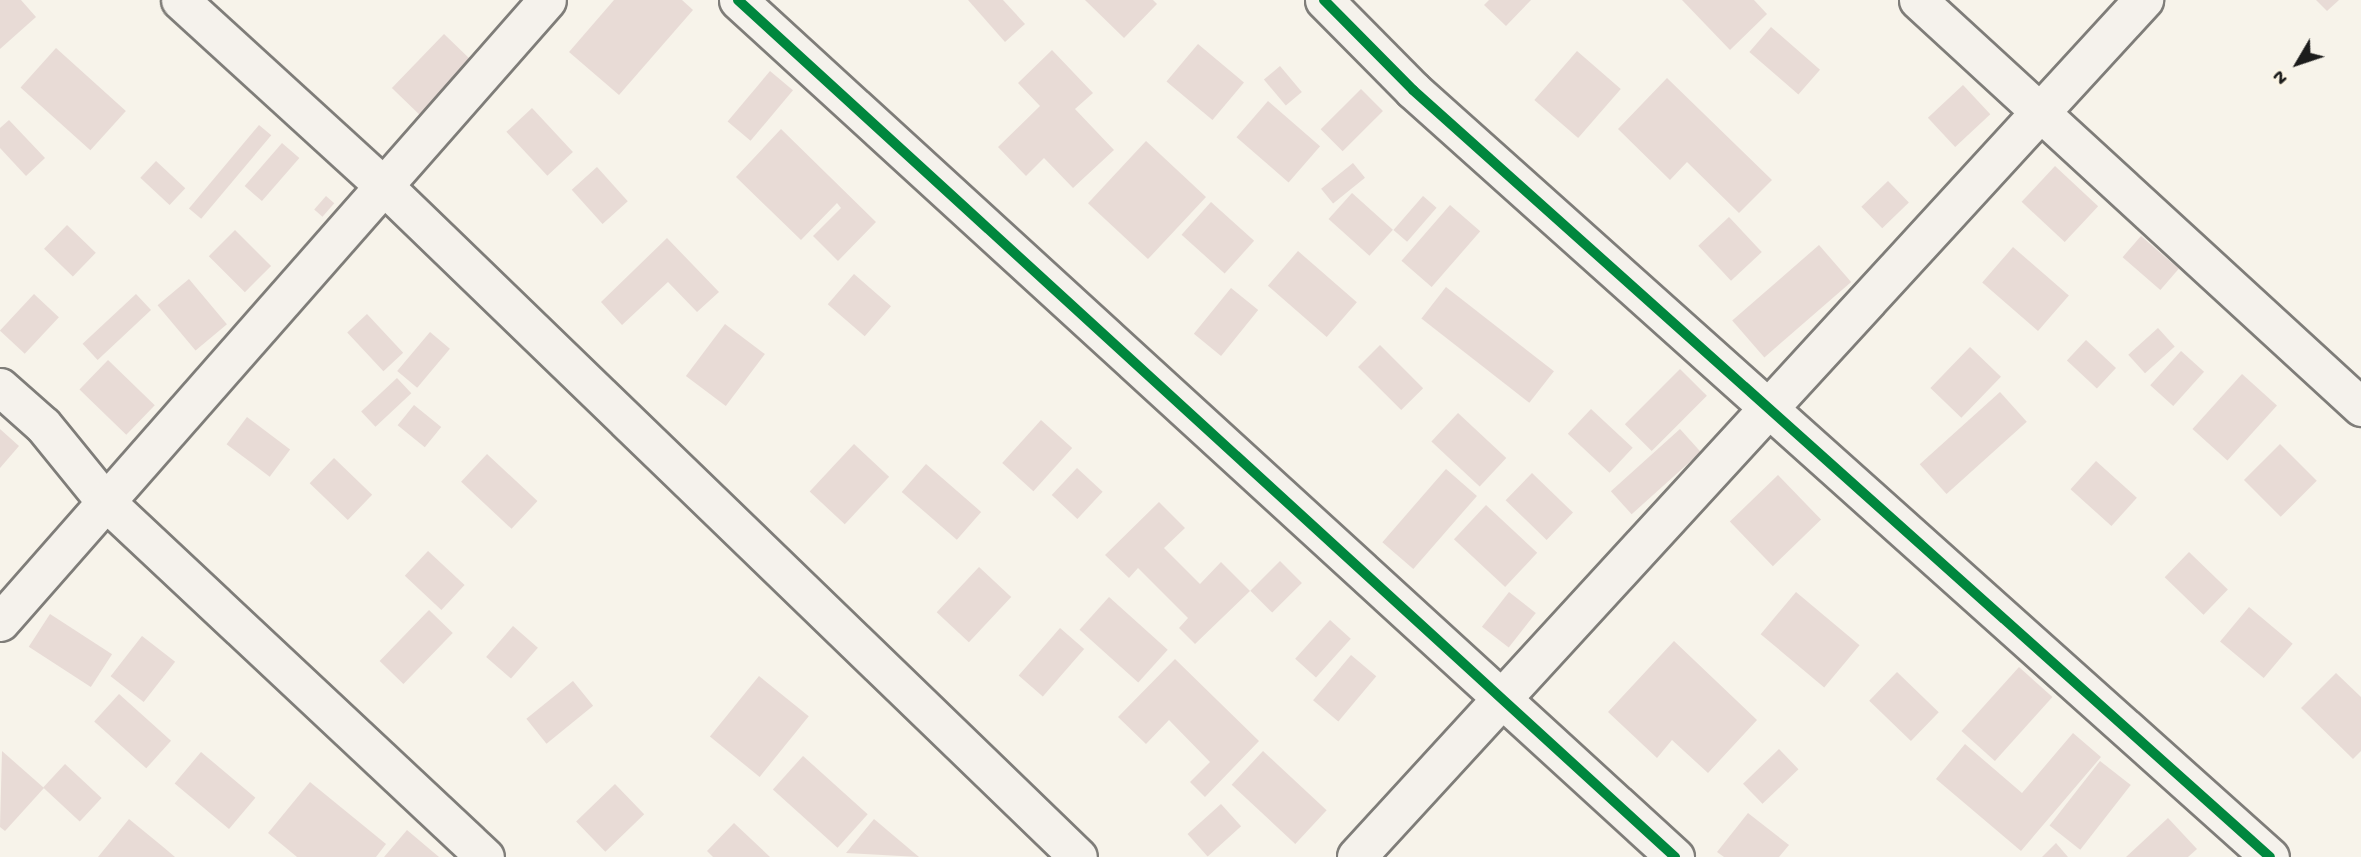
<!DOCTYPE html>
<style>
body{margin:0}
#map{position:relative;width:2361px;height:857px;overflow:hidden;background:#f7f3ea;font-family:"Gochi Hand",sans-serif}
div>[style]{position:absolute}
.building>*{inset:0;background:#e8dbd6;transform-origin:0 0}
.roads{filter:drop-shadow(2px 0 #7f7d79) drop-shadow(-2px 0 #7f7d79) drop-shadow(0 2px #7f7d79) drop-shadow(0 -2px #7f7d79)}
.street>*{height:37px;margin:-18.5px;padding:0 18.5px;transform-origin:18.5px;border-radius:18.5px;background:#f5f2ec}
.secondary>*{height:38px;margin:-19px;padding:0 19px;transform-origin:19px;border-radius:19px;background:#f5f2ec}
.cycleway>*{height:10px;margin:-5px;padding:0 5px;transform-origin:5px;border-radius:5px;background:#00873e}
span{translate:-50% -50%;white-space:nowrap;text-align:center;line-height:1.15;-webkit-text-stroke:5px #fcf5e5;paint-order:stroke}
.north{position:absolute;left:2263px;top:28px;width:70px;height:70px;-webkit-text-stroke:5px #fcf5e5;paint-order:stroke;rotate:231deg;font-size:19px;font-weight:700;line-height:28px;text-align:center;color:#1c1c1c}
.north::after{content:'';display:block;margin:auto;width:24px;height:32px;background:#1c1c1c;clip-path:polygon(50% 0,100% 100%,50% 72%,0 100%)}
</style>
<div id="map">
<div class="building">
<div style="clip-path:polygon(0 0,21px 0,36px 17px,0 49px)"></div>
<div style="clip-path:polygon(614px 0,682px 0,693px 10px,619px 95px,569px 52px)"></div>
<div style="clip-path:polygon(968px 0,1003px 0,1025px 24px,1005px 42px)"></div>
<div style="clip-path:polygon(1085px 0,1153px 0,1157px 4px,1124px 38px)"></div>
<div style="clip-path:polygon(1489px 0,1531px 0,1506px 26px,1484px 5px)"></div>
<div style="clip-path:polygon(1682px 0,1754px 0,1767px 14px,1730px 50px)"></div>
<div style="clip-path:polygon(2316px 0,2339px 0,2327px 11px)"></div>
<div style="left:1771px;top:27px;width:65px;height:33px;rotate:41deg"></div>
<div style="left:444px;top:34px;width:40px;height:75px;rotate:44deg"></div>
<div style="left:1198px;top:44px;width:60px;height:49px;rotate:40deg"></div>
<div style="left:56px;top:48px;width:94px;height:53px;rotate:42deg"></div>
<div style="clip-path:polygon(1052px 50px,1093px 93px,1075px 109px,1114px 150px,1073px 188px,1044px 158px,1026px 176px,998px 147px,1040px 106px,1018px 83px)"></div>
<div style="left:1577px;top:51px;width:58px;height:65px;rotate:41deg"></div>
<div style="left:1280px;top:66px;width:34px;height:21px;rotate:50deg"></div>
<div style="left:770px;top:71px;width:30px;height:66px;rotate:40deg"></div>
<div style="clip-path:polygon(1667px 78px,1772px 180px,1739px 213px,1687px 162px,1670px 180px,1618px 129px)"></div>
<div style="left:1963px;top:85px;width:40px;height:48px;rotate:47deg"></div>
<div style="left:1361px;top:89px;width:31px;height:57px;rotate:45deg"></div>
<div style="left:1268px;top:101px;width:69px;height:48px;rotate:41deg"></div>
<div style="left:532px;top:108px;width:60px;height:35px;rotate:47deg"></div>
<div style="clip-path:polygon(9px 120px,45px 158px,26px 176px,0 148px,0 128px)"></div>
<div style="left:259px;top:125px;width:16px;height:109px;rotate:40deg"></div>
<div style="clip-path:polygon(781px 129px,876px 222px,838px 261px,813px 236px,841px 208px,837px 203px,801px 240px,736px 177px)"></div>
<div style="left:1146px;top:141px;width:82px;height:85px;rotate:43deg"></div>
<div style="left:282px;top:143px;width:23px;height:57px;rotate:41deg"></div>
<div style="left:156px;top:161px;width:40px;height:23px;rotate:43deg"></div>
<div style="left:1353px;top:163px;width:19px;height:41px;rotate:51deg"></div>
<div style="left:2055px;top:166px;width:59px;height:49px;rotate:43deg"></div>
<div style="left:597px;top:167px;width:46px;height:34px;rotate:48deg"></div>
<div style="left:1888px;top:181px;width:30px;height:37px;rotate:46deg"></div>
<div style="left:1352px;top:193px;width:55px;height:35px;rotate:42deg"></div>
<div style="left:326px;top:196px;width:11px;height:18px;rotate:41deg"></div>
<div style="left:1423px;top:196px;width:18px;height:45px;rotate:41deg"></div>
<div style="left:1211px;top:202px;width:58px;height:44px;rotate:42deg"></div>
<div style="left:1450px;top:205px;width:40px;height:74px;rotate:41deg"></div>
<div style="left:1729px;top:217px;width:48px;height:42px;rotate:47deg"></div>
<div style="left:67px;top:225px;width:40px;height:33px;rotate:44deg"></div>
<div style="left:235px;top:230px;width:51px;height:37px;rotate:45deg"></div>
<div style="left:2141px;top:236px;width:50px;height:28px;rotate:41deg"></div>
<div style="clip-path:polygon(667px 238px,719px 292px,697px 312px,668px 282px,622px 325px,601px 302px)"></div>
<div style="left:1819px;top:245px;width:49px;height:115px;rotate:49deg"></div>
<div style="left:2013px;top:247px;width:74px;height:47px;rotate:41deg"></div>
<div style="left:1298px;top:251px;width:78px;height:46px;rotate:41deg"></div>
<div style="left:854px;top:274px;width:49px;height:40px;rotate:41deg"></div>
<div style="left:189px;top:279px;width:59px;height:41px;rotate:50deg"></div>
<div style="left:1446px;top:287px;width:137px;height:40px;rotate:38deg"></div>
<div style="left:1231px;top:288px;width:35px;height:59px;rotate:39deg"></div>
<div style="left:34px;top:294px;width:34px;height:50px;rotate:43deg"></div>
<div style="left:136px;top:294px;width:22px;height:73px;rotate:47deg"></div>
<div style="left:367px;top:314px;width:53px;height:27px;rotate:47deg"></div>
<div style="left:725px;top:324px;width:50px;height:65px;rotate:37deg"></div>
<div style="left:2158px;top:328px;width:25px;height:40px;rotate:48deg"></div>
<div style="left:430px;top:332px;width:26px;height:51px;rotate:40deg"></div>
<div style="left:2086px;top:340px;width:41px;height:28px;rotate:43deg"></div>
<div style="left:1380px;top:345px;width:61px;height:31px;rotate:45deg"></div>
<div style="left:1970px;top:347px;width:43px;height:57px;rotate:44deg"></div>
<div style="left:2181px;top:351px;width:31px;height:46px;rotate:42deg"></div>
<div style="left:108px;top:360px;width:65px;height:41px;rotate:44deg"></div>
<div style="left:1680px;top:369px;width:38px;height:78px;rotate:45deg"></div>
<div style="left:2242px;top:374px;width:47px;height:74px;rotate:42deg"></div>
<div style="left:397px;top:378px;width:21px;height:49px;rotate:47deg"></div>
<div style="left:2000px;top:392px;width:40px;height:108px;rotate:48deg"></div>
<div style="left:414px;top:405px;width:35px;height:26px;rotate:39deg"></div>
<div style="left:1591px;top:409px;width:57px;height:34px;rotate:43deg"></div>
<div style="left:1458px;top:413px;width:66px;height:39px;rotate:43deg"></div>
<div style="left:247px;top:417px;width:54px;height:34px;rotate:37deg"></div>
<div style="left:1041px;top:420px;width:42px;height:58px;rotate:42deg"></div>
<div style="clip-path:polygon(0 429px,19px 446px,0 468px)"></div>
<div style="left:1680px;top:429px;width:31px;height:93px;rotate:48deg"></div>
<div style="left:854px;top:444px;width:48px;height:65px;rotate:43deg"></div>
<div style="left:2280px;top:444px;width:52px;height:51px;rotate:45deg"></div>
<div style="left:487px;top:454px;width:69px;height:38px;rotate:43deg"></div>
<div style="left:334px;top:458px;width:53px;height:35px;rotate:44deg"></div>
<div style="left:2096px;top:461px;width:55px;height:38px;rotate:42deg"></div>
<div style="left:926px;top:464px;width:73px;height:37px;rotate:41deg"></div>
<div style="left:1077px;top:468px;width:35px;height:37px;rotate:43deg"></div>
<div style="left:1446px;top:469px;width:41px;height:97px;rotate:41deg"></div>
<div style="left:1532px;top:473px;width:57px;height:38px;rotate:44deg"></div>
<div style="left:1778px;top:475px;width:62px;height:67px;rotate:46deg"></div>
<div style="clip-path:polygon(1159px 502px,1185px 528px,1164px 548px,1200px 584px,1221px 562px,1250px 591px,1195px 644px,1179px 628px,1188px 618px,1138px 568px,1129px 578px,1105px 555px)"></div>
<div style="left:1486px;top:505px;width:70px;height:47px;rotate:43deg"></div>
<div style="left:428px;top:551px;width:50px;height:34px;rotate:43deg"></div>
<div style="left:2189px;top:552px;width:54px;height:35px;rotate:44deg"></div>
<div style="left:1280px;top:561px;width:31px;height:42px;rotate:45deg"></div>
<div style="left:979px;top:567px;width:44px;height:62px;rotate:43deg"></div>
<div style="left:1509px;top:592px;width:34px;height:44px;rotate:38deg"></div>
<div style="left:1796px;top:592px;width:83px;height:55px;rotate:40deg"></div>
<div style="left:1109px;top:597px;width:79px;height:44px;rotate:42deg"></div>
<div style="left:2249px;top:607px;width:57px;height:45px;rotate:40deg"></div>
<div style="left:429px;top:610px;width:33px;height:71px;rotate:44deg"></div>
<div style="left:50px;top:614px;width:74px;height:39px;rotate:33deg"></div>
<div style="left:1330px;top:620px;width:28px;height:52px;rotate:42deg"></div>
<div style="left:513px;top:626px;width:33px;height:41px;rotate:41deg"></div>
<div style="left:1060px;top:628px;width:32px;height:63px;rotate:41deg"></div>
<div style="left:142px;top:636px;width:42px;height:51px;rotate:38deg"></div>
<div style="clip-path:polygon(1674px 641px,1757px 720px,1708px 773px,1672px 740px,1657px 758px,1608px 712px)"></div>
<div style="left:1351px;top:655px;width:33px;height:59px;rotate:40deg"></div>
<div style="clip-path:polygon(1175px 659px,1259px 741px,1205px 797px,1190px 782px,1210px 762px,1169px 720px,1146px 744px,1118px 717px)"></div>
<div style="left:2019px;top:667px;width:45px;height:86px;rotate:42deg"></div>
<div style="left:1897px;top:672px;width:58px;height:40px;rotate:44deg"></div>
<div style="clip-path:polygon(2336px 673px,2361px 697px,2361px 751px,2353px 759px,2301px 708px)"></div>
<div style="left:759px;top:676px;width:64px;height:78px;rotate:39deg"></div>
<div style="left:573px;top:681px;width:32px;height:60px;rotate:51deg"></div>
<div style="left:119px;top:694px;width:70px;height:37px;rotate:42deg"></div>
<div style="clip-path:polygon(2073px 733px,2101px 757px,2021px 851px,1936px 779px,1965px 744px,2022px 793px)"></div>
<div style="left:1779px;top:749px;width:28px;height:50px;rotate:46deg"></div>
<div style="clip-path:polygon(2px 751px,44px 788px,5px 831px,0 827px)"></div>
<div style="left:1263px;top:751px;width:87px;height:46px;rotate:43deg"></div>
<div style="left:201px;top:752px;width:71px;height:41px;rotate:40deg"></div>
<div style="left:803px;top:756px;width:87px;height:45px;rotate:42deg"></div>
<div style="left:2100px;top:761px;width:39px;height:82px;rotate:38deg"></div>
<div style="left:65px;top:764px;width:50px;height:32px;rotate:43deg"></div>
<div style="clip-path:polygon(310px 782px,386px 844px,376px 857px,297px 857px,268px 833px)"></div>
<div style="left:615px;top:784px;width:42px;height:54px;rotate:46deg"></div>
<div style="left:1221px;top:804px;width:30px;height:45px;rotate:48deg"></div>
<div style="clip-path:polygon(1748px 813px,1789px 845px,1779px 857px,1724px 857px,1717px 852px)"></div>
<div style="clip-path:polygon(2168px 818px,2197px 849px,2188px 857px,2126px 857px)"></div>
<div style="clip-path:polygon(129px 819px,162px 846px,175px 857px,98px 857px)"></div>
<div style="clip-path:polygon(874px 819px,919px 857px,846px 853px)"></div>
<div style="clip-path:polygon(734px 823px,770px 857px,713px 857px,707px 851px)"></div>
<div style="clip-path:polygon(407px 830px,439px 857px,384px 857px)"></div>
<div style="clip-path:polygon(2056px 843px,2068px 857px,2042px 857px)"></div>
</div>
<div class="roads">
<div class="street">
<div style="left:180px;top:0;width:276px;rotate:42.4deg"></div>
<div style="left:384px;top:186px;width:965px;rotate:44.03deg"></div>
<div style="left:738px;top:0;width:1270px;rotate:42.45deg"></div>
<div style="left:1324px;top:0;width:127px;rotate:45.3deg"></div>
<div style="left:1413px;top:90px;width:1150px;rotate:41.83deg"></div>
<div style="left:1918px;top:0;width:602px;rotate:42.57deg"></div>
<div style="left:0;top:387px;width:57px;rotate:41.5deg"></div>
<div style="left:43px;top:425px;width:97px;rotate:50.9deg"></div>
<div style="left:104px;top:500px;width:522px;rotate:43.14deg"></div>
<div style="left:0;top:622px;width:828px;rotate:-48.67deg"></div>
</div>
<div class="secondary">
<div style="left:1357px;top:857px;width:1164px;rotate:-47.44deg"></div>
</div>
</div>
<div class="cycleway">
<div style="left:738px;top:0;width:1270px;rotate:42.45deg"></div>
<div style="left:1324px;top:0;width:127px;rotate:45.3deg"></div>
<div style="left:1413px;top:90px;width:1150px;rotate:41.83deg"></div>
</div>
<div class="north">N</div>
</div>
